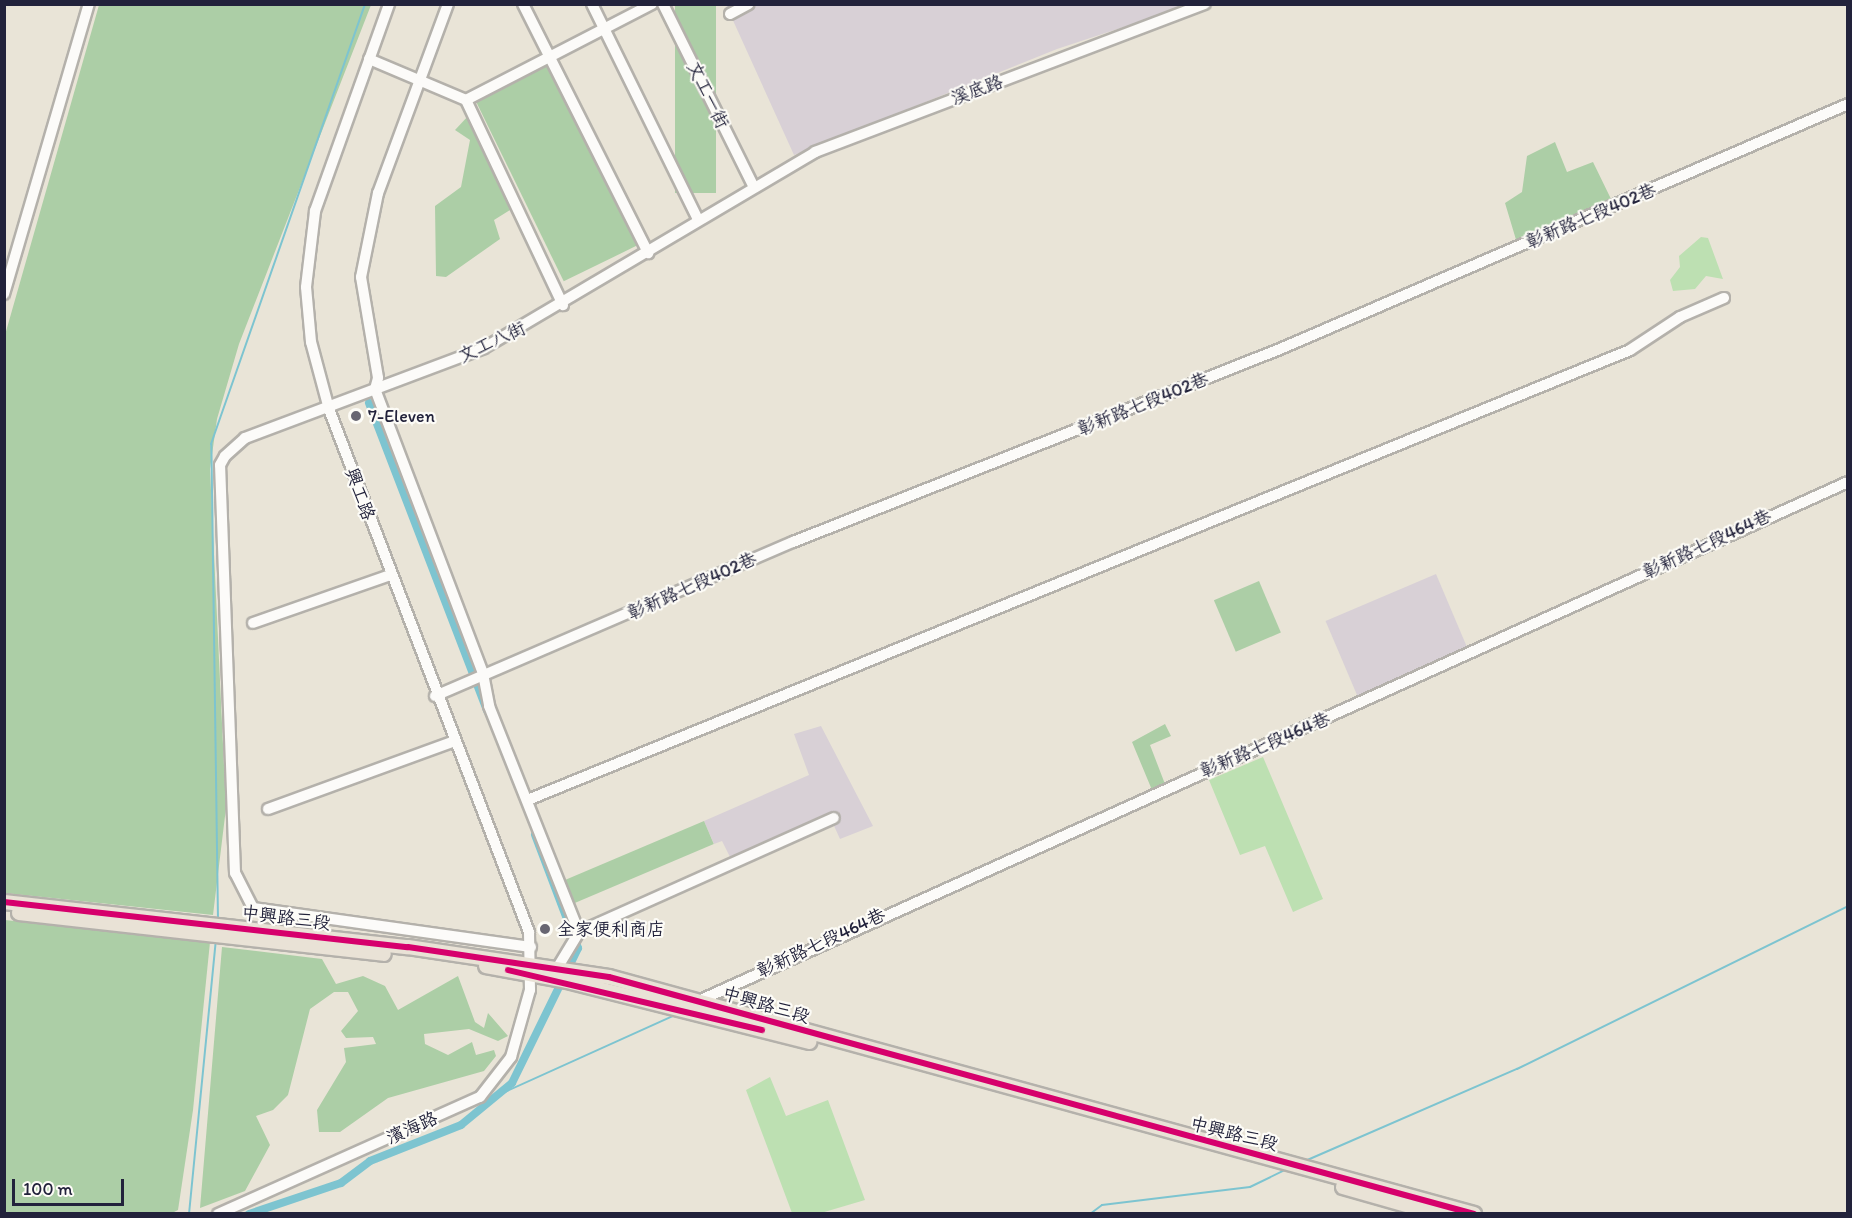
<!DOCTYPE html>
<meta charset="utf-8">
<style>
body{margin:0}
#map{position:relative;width:1852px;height:1218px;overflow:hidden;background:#e9e4d7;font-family:Itim,"LXGW WenKai TC",sans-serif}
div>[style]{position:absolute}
.industrial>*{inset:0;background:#d8d0d6;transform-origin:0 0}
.green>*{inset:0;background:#bde0b2}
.forest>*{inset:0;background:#accea6;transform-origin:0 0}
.stream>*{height:2px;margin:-1px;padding:0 1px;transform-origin:1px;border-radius:1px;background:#7dc4d0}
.canal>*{height:8px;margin:-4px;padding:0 4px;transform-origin:4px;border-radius:4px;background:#7dc4d0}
.roads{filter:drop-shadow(2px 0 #b4b1ab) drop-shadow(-2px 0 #b4b1ab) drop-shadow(0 2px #b4b1ab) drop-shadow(0 -2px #b4b1ab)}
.minor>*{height:10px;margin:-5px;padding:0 5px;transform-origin:5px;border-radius:5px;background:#fcfbf9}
.major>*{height:14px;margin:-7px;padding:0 7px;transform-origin:7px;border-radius:7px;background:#e9e2d6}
.cycleway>*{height:6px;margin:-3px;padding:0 3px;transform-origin:3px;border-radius:3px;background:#d6006c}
.dots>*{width:16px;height:16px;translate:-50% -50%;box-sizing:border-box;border:3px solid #fdfcf7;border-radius:50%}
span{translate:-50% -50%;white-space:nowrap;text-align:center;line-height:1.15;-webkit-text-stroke:4.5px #fdfcf7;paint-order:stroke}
.street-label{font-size:18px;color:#22223b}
.poi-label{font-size:18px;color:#22223b}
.left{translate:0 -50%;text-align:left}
.frame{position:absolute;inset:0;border:6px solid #22223b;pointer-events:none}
.scale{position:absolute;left:12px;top:1179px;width:112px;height:27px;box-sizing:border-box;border:3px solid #22223b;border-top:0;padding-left:8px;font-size:18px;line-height:21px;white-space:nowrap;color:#22223b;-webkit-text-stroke:4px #fdfcf7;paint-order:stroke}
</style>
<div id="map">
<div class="industrial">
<div style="clip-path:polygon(726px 5px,1190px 5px,1057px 49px,794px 155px)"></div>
<div style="left:1436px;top:574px;width:83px;height:120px;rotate:67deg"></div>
<div style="clip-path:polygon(821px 726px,873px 826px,840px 839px,830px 817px,731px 859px,722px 841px,714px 844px,704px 821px,809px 775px,794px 734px)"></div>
</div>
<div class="green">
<div style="clip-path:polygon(1701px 237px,1708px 238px,1723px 279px,1706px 276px,1695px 289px,1673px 291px,1670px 280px,1680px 267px,1679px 256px)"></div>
<div style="clip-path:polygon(1263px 757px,1323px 899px,1293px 912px,1265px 846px,1240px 855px,1209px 780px)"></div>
<div style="clip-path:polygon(770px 1077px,786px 1116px,828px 1100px,865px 1200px,821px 1213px,792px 1213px,746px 1090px)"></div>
</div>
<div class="forest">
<div style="clip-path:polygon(99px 5px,371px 5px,239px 344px,217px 419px,210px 469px,226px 808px,213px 915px,5px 893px,5px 335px)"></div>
<div style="left:675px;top:5px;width:41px;height:188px"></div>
<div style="left:548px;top:62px;width:204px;height:82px;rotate:64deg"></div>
<div style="clip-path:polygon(470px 114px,515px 207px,494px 220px,500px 239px,446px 277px,436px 276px,435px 206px,461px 187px,470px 140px,455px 130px)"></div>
<div style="clip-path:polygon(1555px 142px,1567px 172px,1593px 162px,1611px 199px,1517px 243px,1505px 203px,1522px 192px,1527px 156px)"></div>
<div style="left:1259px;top:581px;width:56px;height:49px;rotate:67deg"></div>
<div style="clip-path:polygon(1165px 724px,1171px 736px,1150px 745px,1165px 784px,1152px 790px,1132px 742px)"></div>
<div style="left:704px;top:821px;width:25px;height:151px;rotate:67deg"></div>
<div style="clip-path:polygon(5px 920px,210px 942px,193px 1110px,178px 1210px,172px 1213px,5px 1213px)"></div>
<div style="clip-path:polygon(222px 947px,322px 959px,336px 984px,363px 976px,385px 986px,398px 1010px,458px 976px,475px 1022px,484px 1028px,488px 1013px,508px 1036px,498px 1041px,469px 1029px,424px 1034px,425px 1044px,448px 1055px,472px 1042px,476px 1055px,494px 1050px,496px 1056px,484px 1071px,388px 1098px,340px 1132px,319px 1132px,317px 1110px,346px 1062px,344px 1048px,376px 1044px,373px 1037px,346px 1038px,341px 1031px,358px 1011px,348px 992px,334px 992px,310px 1009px,288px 1095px,273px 1110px,256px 1116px,270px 1145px,245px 1191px,200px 1208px)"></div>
</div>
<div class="stream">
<div style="left:1294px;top:738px;width:273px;rotate:-24.4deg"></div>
<div style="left:218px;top:920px;width:476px;rotate:-90.8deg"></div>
<div style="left:211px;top:444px;width:466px;rotate:-70.7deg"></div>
<div style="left:498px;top:1095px;width:194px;rotate:-24.3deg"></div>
<div style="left:1305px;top:1161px;width:231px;rotate:-23.5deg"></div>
<div style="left:1517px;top:1069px;width:369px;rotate:-26.2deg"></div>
<div style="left:189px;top:1214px;width:274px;rotate:-84.4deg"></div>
<div style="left:1090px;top:1214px;width:15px;rotate:-37deg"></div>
<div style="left:1102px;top:1205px;width:149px;rotate:-6.9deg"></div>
<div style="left:1250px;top:1187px;width:43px;rotate:-26deg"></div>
</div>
<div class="canal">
<div style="left:369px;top:403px;width:330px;rotate:69deg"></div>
<div style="left:249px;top:1214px;width:97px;rotate:-18.6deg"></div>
<div style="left:341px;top:1183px;width:36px;rotate:-37deg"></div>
<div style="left:370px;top:1161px;width:98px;rotate:-21.6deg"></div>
<div style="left:461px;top:1125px;width:66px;rotate:-39.5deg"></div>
<div style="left:512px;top:1083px;width:150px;rotate:-63.9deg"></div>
<div style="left:578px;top:948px;width:121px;rotate:-110.8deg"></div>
</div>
<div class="roads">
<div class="minor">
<div style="left:448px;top:4px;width:202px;rotate:110.3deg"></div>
<div style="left:378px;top:193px;width:86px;rotate:101.4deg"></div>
<div style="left:361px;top:277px;width:102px;rotate:80.4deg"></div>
<div style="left:378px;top:378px;width:11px;rotate:105deg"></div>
<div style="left:375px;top:389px;width:305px;rotate:69.2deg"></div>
<div style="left:483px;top:674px;width:33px;rotate:79deg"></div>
<div style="left:489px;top:706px;width:243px;rotate:68.3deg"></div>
<div style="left:523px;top:4px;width:279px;rotate:63.3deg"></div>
<div style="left:592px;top:4px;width:240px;rotate:63.8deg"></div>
<div style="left:663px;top:4px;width:202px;rotate:63.6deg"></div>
<div style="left:730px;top:14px;width:21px;rotate:-28deg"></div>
<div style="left:369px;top:59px;width:105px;rotate:22.9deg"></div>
<div style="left:466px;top:100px;width:227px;rotate:64.7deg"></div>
<div style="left:466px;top:100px;width:209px;rotate:-27.3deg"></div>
<div style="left:4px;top:294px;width:302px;rotate:-73.7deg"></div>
<div style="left:253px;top:623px;width:145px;rotate:-19.3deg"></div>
<div style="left:435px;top:696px;width:390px;rotate:-23.3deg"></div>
<div style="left:793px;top:542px;width:524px;rotate:-21.62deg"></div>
<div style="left:1280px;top:349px;width:619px;rotate:-23.33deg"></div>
<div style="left:530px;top:799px;width:1188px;rotate:-22.2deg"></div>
<div style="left:1630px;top:350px;width:60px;rotate:-33.4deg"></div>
<div style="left:1680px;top:317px;width:48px;rotate:-23.4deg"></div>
<div style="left:268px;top:809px;width:196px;rotate:-20deg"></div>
<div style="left:531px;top:947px;width:281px;rotate:-172deg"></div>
<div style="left:253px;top:908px;width:39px;rotate:-117deg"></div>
<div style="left:235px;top:873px;width:408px;rotate:-92.1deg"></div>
<div style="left:220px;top:465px;width:10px;rotate:-61deg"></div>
<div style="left:225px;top:456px;width:27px;rotate:-42deg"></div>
<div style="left:245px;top:438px;width:255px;rotate:-20.6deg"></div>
<div style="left:484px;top:348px;width:385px;rotate:-30.6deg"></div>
<div style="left:815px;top:152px;width:417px;rotate:-20.8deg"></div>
<div style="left:553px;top:975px;width:50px;rotate:-58.8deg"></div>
<div style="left:579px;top:932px;width:279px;rotate:-24.1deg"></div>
<div style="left:694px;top:1003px;width:1266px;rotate:-24.3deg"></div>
<div style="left:218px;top:1214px;width:287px;rotate:-24.1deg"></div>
<div style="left:480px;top:1097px;width:51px;rotate:-52.2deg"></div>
<div style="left:511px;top:1057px;width:70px;rotate:-74.2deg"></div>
<div style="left:530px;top:990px;width:58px;rotate:-91deg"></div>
<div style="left:529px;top:932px;width:560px;rotate:-110.93deg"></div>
<div style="left:329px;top:409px;width:69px;rotate:-105deg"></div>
<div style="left:311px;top:342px;width:55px;rotate:-95.2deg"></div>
<div style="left:306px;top:287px;width:77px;rotate:-83.2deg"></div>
<div style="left:315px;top:211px;width:220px;rotate:-70.3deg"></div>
</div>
<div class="major">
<div style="left:4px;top:902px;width:406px;rotate:6.4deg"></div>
<div style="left:408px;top:947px;width:203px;rotate:8.5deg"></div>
<div style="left:609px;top:977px;width:897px;rotate:15.32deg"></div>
<div style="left:19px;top:913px;width:367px;rotate:6.4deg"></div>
<div style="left:486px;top:966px;width:82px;rotate:10.5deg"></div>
<div style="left:567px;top:981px;width:250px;rotate:14.1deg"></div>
<div style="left:1343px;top:1187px;width:99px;rotate:15.9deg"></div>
</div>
</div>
<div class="cycleway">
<div style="left:4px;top:902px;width:406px;rotate:6.4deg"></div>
<div style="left:408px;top:947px;width:203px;rotate:8.5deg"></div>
<div style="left:609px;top:977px;width:897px;rotate:15.32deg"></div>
<div style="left:508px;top:970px;width:261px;rotate:13.3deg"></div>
</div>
<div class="dots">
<div style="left:356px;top:416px;background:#686672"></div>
<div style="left:545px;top:929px;background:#686672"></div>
</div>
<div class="street-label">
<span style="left:977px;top:90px;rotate:-20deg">溪底路</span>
<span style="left:708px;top:95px;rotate:64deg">文工一街</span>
<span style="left:1591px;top:216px;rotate:-23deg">彰新路七段402巷</span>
<span style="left:492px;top:342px;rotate:-25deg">文工八街</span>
<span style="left:1143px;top:404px;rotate:-22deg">彰新路七段402巷</span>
<span style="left:360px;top:494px;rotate:70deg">興工路</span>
<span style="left:1707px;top:544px;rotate:-25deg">彰新路七段464巷</span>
<span style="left:692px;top:586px;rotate:-24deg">彰新路七段402巷</span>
<span style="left:1265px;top:745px;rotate:-23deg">彰新路七段464巷</span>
<span style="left:286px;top:918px;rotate:7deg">中興路三段</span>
<span style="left:821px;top:943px;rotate:-25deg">彰新路七段464巷</span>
<span style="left:766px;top:1005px;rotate:16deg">中興路三段</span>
<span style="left:412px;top:1128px;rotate:-24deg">濱海路</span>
<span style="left:1234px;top:1134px;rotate:14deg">中興路三段</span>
</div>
<div class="poi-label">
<span class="left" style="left:368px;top:416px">7-Eleven</span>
<span class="left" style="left:557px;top:929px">全家便利商店</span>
</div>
<div class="frame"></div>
<div class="scale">100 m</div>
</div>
